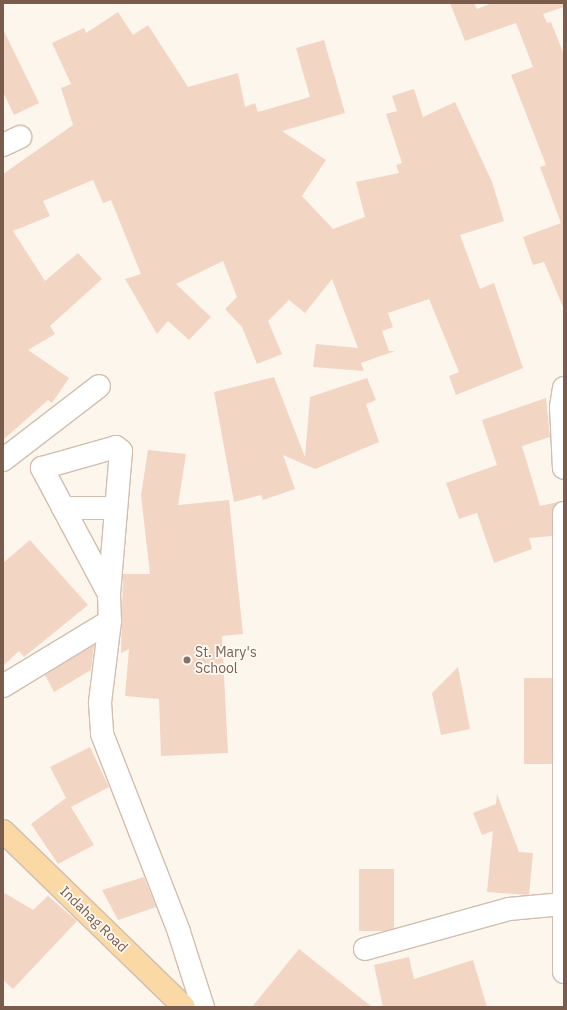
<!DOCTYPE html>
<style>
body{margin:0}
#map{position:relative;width:567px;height:1010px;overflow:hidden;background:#fdf6ec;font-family:"IBM Plex Sans",sans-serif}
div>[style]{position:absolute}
.building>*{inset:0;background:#f3d5c3;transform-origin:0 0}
.roads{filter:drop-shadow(1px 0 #d1beb0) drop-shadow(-1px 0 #d1beb0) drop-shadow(0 1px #d1beb0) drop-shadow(0 -1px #d1beb0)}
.minor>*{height:22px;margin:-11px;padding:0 11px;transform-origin:11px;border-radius:11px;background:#fff}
.major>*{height:22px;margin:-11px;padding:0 11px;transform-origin:11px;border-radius:11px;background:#fbd9a5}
.dots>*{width:11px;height:11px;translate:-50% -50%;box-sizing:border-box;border:2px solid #fffaf3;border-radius:50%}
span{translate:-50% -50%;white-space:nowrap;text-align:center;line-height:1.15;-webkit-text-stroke:3.5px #fffaf3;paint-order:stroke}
.education-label{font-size:14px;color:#785e54}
.left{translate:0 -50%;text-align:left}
.street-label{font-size:14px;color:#7a5c4d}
.frame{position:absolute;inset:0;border:4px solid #7a5c4d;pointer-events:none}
</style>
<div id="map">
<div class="building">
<div style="clip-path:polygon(450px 3px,474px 3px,477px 9px,492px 3px,564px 3px,564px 7px,543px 14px,547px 23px,551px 22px,564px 55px,564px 309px,544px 262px,533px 265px,523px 237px,561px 223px,540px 167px,546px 165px,511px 75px,533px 67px,516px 23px,465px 41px)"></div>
<div style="clip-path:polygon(118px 12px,133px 35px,148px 25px,188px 87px,238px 73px,245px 107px,255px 103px,258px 112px,310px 97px,296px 48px,324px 40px,345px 113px,282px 131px,326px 160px,302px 196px,333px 229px,365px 217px,356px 182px,399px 173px,396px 165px,402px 163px,386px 114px,397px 111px,392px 96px,414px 89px,423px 117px,455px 102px,492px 182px,504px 221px,460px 235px,480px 289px,494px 283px,523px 368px,456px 395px,449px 376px,459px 372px,429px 299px,388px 313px,393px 327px,382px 331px,389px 351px,395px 351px,361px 363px,364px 371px,313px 367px,316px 344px,358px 348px,332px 279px,305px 313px,289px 300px,268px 321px,282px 354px,257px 364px,242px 327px,225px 309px,237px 297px,223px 261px,176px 284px,211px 317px,189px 340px,168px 321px,157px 334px,125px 279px,141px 274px,111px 200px,103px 203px,93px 180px,43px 201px,50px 216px,13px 231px,45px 281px,78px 253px,102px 279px,50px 326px,55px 334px,28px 350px,69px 378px,52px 403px,48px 400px,3px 440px,3px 174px,73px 125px,61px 88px,71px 84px,52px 43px,84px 28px,86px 33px)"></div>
<div style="clip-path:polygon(3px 29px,39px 103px,14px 115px,3px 92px)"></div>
<div style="clip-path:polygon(274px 377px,305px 457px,310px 397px,367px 378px,376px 400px,366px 404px,379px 442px,315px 469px,283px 455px,295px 489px,263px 500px,261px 495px,234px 502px,214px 392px)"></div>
<div style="clip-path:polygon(546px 398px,550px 437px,522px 446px,540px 506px,558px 502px,552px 513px,552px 536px,529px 538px,532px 549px,494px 563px,477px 513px,459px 519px,446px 483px,497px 465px,482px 420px)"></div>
<div style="clip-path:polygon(148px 450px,186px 454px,178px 505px,229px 500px,243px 634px,222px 636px,228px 753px,161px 756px,159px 699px,125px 696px,129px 649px,121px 653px,123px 574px,150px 574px,141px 495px)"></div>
<div style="clip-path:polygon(30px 540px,88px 605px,24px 657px,19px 651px,3px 666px,3px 563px)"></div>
<div style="clip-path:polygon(94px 645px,91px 670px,54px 692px,45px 675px)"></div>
<div style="clip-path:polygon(458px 667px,470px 729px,441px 735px,432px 693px)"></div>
<div style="left:524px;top:678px;width:28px;height:86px"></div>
<div style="clip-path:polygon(90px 747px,109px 787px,71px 807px,94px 845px,58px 864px,31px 824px,66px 798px,50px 767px)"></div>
<div style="clip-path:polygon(497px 794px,519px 852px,533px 853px,529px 895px,487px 892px,493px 831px,482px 835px,473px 813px,496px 804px)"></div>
<div style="left:359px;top:869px;width:35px;height:62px"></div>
<div style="clip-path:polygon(144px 877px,156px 907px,118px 920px,102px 890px)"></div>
<div style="clip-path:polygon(3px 892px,33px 910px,48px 896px,77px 921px,13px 989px,3px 980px)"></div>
<div style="clip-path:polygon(299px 949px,372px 1007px,252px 1007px)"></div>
<div style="clip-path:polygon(409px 957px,414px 979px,473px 960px,487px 1007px,383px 1007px,374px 965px)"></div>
</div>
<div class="roads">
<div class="minor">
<div style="left:3px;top:145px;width:19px;rotate:-25deg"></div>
<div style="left:564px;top:388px;width:19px;rotate:99deg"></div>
<div style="left:561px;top:407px;width:61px;rotate:87.2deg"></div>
<div style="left:3px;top:460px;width:121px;rotate:-37.6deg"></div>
<div style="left:63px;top:508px;width:53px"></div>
<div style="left:564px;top:513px;width:459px;rotate:90deg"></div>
<div style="left:109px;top:594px;width:143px;rotate:-118deg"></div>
<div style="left:42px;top:468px;width:77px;rotate:-15.8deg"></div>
<div style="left:116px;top:447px;width:6px;rotate:39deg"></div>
<div style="left:121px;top:451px;width:144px;rotate:94.8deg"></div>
<div style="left:109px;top:594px;width:27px;rotate:88deg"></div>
<div style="left:110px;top:621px;width:83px;rotate:97deg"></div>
<div style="left:100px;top:703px;width:31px;rotate:86deg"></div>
<div style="left:102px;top:734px;width:212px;rotate:68.7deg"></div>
<div style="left:179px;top:932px;width:79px;rotate:72.3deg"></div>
<div style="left:3px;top:686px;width:125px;rotate:-31.3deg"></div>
<div style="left:365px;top:949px;width:149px;rotate:-15.5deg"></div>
<div style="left:509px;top:909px;width:54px;rotate:-5.3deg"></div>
</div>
<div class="major">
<div style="left:3px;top:831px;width:252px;rotate:44.2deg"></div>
</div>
</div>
<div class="dots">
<div style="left:187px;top:660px;background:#8d6e63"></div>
</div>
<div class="education-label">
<span class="left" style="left:195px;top:660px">St. Mary's<br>School</span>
</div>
<div class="street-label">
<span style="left:94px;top:919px;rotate:44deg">Indahag Road</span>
</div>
<div class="frame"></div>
</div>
